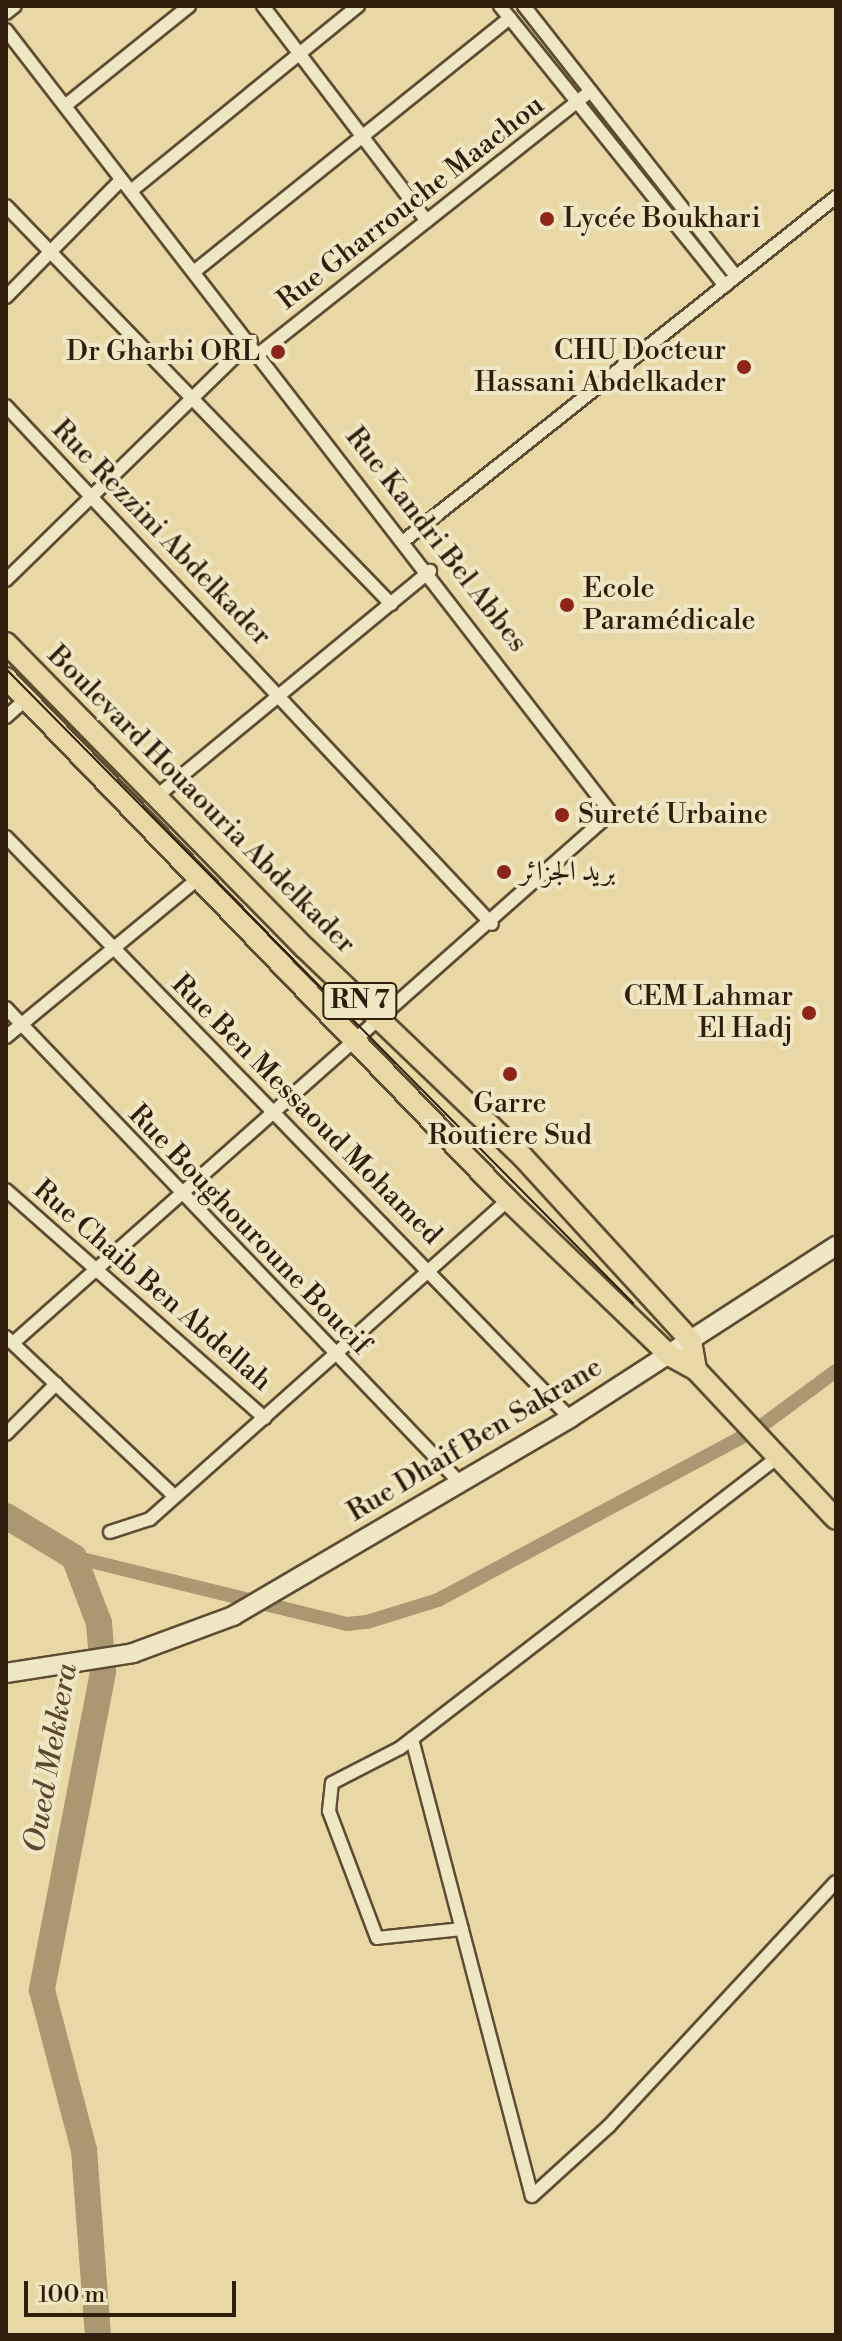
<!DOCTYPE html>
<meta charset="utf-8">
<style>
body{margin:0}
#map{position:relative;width:842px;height:2341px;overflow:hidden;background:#e7d8a5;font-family:"Libre Bodoni",Amiri,serif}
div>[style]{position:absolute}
.canal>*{height:14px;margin:-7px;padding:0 7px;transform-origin:7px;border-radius:7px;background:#a99871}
.river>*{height:26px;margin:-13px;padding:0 13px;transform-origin:13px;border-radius:13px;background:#a99871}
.roads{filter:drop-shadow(2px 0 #5e4c32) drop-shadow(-2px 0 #5e4c32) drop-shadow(0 2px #5e4c32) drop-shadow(0 -2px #5e4c32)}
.minor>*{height:12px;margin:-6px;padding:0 6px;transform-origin:6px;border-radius:6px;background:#efe6c4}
.secondary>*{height:18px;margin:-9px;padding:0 9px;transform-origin:9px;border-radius:9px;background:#efe6c4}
.primary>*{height:20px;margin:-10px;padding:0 10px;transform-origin:10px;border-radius:10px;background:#e7d8a5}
.tram>*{height:2px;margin:-1px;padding:0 1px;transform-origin:1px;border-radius:1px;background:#311d0b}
.dots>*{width:22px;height:22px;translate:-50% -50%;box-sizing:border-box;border:4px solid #efe6c4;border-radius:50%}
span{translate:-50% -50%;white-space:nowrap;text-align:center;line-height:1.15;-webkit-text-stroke:8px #efe6c4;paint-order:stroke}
.shield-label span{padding:2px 6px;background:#efe6c4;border:2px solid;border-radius:6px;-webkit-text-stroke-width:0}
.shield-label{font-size:26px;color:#311d0b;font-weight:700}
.street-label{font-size:28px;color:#311d0b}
.poi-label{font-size:28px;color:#311d0b}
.left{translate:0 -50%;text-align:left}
.right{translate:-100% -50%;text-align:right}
.water-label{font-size:30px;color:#5b482f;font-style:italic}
.frame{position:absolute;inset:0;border:8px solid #311d0b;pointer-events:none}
.scale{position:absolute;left:24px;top:2281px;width:212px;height:36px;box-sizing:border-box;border:4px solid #311d0b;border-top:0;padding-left:10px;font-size:24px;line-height:28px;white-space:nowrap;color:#311d0b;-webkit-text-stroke:6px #efe6c4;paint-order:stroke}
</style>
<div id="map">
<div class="canal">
<div style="left:74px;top:1557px;width:281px;rotate:13.8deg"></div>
<div style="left:347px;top:1624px;width:20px;rotate:-6deg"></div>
<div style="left:367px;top:1622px;width:74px;rotate:-17.2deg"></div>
<div style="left:438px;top:1600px;width:366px;rotate:-28.2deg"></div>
<div style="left:760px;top:1427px;width:94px;rotate:-36.4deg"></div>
</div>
<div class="river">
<div style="left:6px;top:1516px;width:79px;rotate:31.1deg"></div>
<div style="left:74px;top:1557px;width:71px;rotate:69.3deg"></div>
<div style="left:99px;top:1623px;width:49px;rotate:85.3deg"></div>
<div style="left:103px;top:1672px;width:324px;rotate:100.9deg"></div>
<div style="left:42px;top:1990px;width:165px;rotate:75.3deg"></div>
<div style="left:84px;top:2150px;width:186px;rotate:85.7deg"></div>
</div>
<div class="roads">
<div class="minor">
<div style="left:263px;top:6px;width:270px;rotate:52.7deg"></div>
<div style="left:500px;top:6px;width:359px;rotate:51.2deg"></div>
<div style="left:524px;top:6px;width:343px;rotate:51.9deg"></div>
<div style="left:6px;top:13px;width:11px;rotate:-38deg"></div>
<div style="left:6px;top:30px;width:990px;rotate:52.31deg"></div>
<div style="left:611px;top:813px;width:799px;rotate:138.45deg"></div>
<div style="left:66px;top:105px;width:158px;rotate:-38.8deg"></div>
<div style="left:131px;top:191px;width:293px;rotate:-39.2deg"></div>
<div style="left:6px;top:206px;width:554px;rotate:45.95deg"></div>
<div style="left:195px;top:271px;width:404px;rotate:-38.8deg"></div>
<div style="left:6px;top:297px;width:164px;rotate:-45.5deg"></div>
<div style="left:260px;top:353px;width:422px;rotate:-38.4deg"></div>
<div style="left:6px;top:406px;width:710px;rotate:46.83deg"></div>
<div style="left:405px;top:540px;width:551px;rotate:-38.51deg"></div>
<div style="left:6px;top:580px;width:342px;rotate:-44.3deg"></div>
<div style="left:6px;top:717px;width:27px;rotate:-42deg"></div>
<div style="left:157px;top:796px;width:354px;rotate:-39.5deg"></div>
<div style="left:6px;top:837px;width:810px;rotate:45.85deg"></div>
<div style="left:6px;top:1008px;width:657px;rotate:46.29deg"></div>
<div style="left:6px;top:1037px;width:251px;rotate:-39.5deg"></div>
<div style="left:6px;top:1190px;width:345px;rotate:41.4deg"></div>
<div style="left:6px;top:1337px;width:231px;rotate:43.4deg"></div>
<div style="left:6px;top:1434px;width:71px;rotate:-45deg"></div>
<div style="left:110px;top:1532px;width:42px;rotate:-18deg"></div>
<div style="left:150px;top:1519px;width:480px;rotate:-41.7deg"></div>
<div style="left:412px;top:1739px;width:472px;rotate:75.3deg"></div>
<div style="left:532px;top:2196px;width:104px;rotate:-42.3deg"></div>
<div style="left:609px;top:2126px;width:333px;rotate:-47.1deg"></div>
<div style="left:462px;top:1929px;width:85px;rotate:174deg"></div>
<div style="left:377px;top:1938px;width:136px;rotate:-110.7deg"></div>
<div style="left:329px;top:1811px;width:28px;rotate:-84deg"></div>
<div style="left:332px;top:1783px;width:76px;rotate:-27.2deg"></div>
<div style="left:400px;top:1748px;width:476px;rotate:-37.6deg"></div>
</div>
<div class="secondary">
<div style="left:6px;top:1673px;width:129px;rotate:-8.9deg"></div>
<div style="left:133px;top:1653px;width:107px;rotate:-20.3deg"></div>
<div style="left:233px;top:1616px;width:391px;rotate:-30.4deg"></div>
<div style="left:570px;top:1418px;width:317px;rotate:-32.9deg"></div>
</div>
<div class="primary">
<div style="left:6px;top:643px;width:427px;rotate:45.6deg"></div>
<div style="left:305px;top:948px;width:301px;rotate:43.8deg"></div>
<div style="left:522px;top:1156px;width:251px;rotate:47.6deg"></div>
<div style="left:691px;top:1341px;width:29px;rotate:80deg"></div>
<div style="left:6px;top:678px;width:724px;rotate:46.12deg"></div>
<div style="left:508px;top:1200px;width:223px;rotate:43.9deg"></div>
<div style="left:669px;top:1355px;width:31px;rotate:29deg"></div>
<div style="left:696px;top:1370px;width:204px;rotate:46.8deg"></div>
</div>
</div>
<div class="tram">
<div style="left:6px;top:669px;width:892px;rotate:45.32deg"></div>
</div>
<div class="dots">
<div style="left:547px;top:219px;background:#8f2418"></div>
<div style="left:278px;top:352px;background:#8f2418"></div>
<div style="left:744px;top:367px;background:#8f2418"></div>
<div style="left:567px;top:605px;background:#8f2418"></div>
<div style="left:562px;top:815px;background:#8f2418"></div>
<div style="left:504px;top:872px;background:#8f2418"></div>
<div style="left:809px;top:1013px;background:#8f2418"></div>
<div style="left:510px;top:1074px;background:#8f2418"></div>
</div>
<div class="shield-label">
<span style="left:360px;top:1001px">RN 7</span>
</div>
<div class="street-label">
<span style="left:411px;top:203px;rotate:-38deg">Rue Gharrouche Maachou</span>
<span style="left:161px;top:533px;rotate:46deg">Rue Rezzini Abdelkader</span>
<span style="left:436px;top:540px;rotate:52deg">Rue Kandri Bel Abbes</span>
<span style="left:201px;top:800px;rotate:45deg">Boulevard Houaouria Abdelkader</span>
<span style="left:306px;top:1110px;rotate:45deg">Rue Ben Messaoud Mohamed</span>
<span style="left:249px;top:1230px;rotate:46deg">Rue Boughouroune Boucif</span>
<span style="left:152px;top:1286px;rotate:41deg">Rue Chaib Ben Abdellah</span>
<span style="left:475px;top:1440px;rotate:-31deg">Rue Dhaif Ben Sakrane</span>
</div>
<div class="poi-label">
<span class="left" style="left:563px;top:219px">Lycée Boukhari</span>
<span class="right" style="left:726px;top:367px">CHU Docteur<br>Hassani Abdelkader</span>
<span class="right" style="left:260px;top:352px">Dr Gharbi ORL</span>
<span class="left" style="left:583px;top:605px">Ecole<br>Paramédicale</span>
<span class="left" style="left:578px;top:815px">Sureté Urbaine</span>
<span class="left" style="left:520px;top:872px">بريد الجزائر</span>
<span class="right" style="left:793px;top:1013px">CEM Lahmar<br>El Hadj</span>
<span style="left:510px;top:1120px">Garre<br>Routiere Sud</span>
</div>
<div class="water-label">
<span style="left:51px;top:1758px;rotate:-80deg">Oued Mekkera</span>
</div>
<div class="frame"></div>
<div class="scale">100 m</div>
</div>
